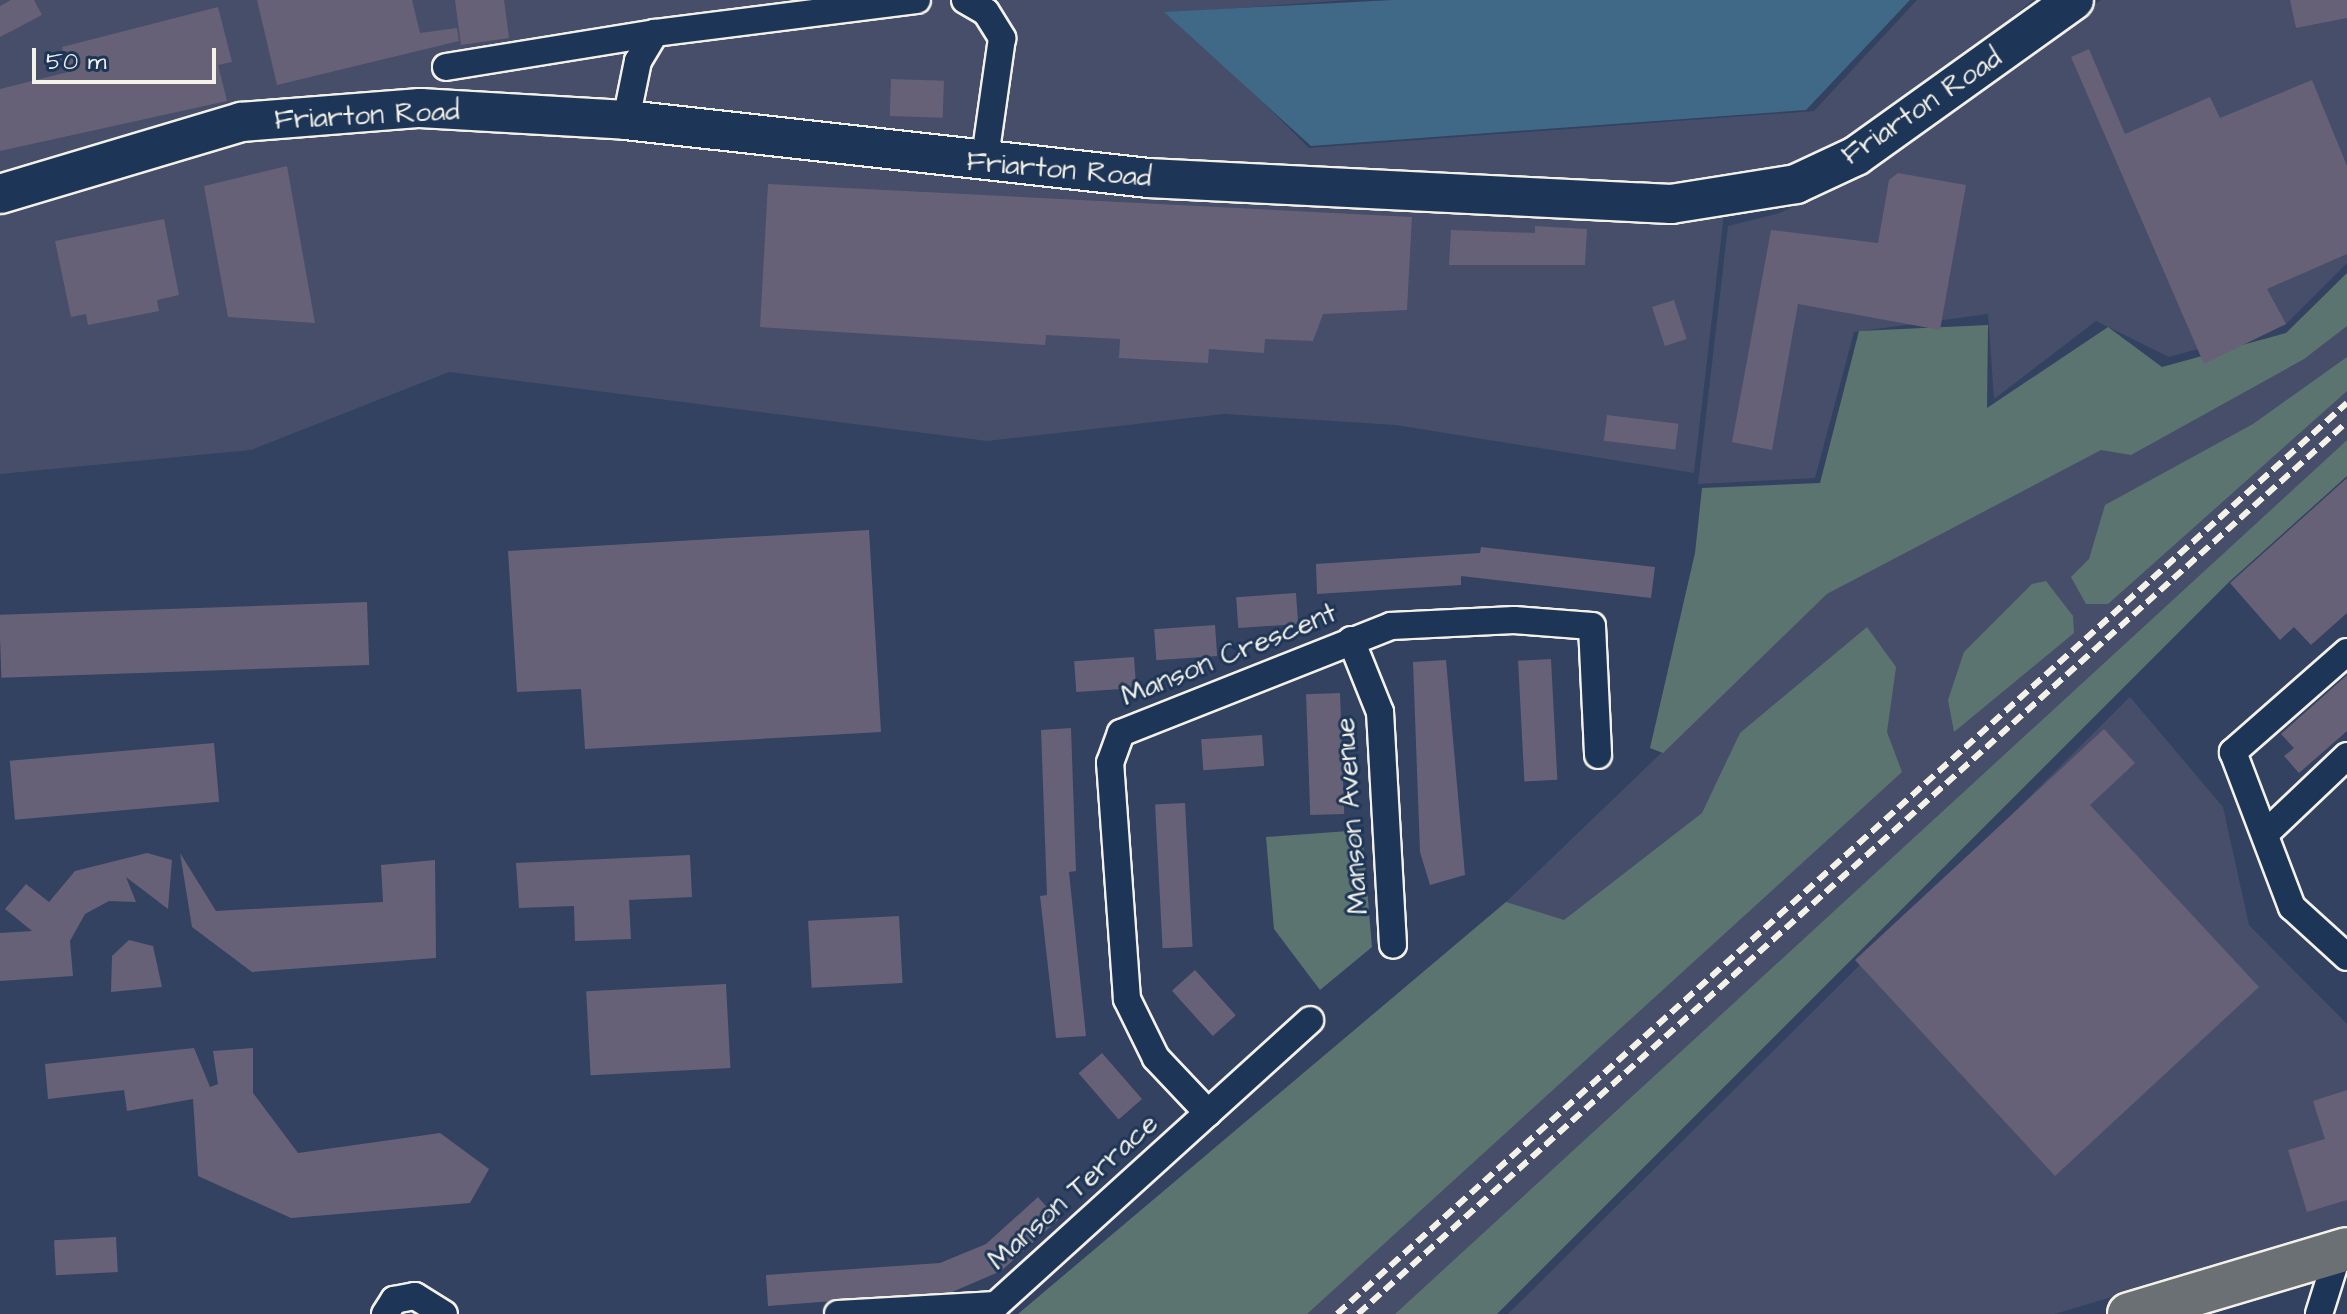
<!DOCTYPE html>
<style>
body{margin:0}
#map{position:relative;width:2347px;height:1314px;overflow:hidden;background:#334260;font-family:"Architects Daughter",sans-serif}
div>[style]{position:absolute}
.built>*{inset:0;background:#464e6a}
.green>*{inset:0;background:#5c7470}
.water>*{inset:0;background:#3f6987}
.building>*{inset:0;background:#666176;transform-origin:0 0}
.roads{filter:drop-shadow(2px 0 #f4f1e8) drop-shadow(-2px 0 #f4f1e8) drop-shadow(0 2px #f4f1e8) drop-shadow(0 -2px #f4f1e8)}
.street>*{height:26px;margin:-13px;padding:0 13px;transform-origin:13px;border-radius:13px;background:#1d3557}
.secondary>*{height:38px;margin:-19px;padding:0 19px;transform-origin:19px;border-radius:19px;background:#1d3557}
.primary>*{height:42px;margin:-21px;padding:0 21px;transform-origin:21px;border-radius:21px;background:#6b7074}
.rail>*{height:6px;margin-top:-3px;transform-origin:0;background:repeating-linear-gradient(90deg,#f4f1e8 0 12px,transparent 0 18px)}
span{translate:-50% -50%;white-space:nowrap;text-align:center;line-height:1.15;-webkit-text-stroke:6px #1d3557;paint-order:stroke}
.street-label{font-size:28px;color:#f4f1e8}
.scale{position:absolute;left:32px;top:48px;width:184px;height:36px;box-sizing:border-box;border:4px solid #f4f1e8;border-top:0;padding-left:10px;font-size:24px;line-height:28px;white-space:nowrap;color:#f4f1e8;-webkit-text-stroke:6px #1d3557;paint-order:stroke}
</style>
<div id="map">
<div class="built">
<div style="clip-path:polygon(0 0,1348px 0,1198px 11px,1194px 34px,1309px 148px,1814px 111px,1917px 0,2033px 0,1868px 136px,1727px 188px,1694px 473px,1396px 425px,1224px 414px,987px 441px,449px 372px,251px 450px,0 474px)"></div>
<div style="clip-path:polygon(2101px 0,2347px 0,2347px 263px,2285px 325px,2169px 357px,2096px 321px,1994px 399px,1988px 314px,1854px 332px,1815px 478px,1698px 484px,1728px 226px,1780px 213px,1871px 167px)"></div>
<div style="clip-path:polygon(2347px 296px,2347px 440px,1395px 1314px,1018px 1314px,1506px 902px,1827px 594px,2288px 348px)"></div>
<div style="clip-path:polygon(2130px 697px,2223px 807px,2249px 925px,2347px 1024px,2347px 1226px,2055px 1314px,1508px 1314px)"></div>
</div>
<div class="green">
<div style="clip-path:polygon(2347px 273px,2347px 326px,2304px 359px,2131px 455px,2101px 450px,1827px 594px,1663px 753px,1650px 748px,1695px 553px,1702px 488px,1820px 483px,1859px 331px,1988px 325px,1987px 408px,2108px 327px,2162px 367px,2286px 333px)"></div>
<div style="clip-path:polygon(2347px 357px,2347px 391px,2108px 604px,2086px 604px,2071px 577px,2089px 559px,2105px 505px,2253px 424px)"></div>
<div style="clip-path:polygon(2347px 440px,2347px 476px,2229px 582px,1497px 1314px,1395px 1314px)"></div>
<div style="clip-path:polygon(2046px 581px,2073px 616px,2074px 633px,1954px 732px,1948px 700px,1964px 652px,2032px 584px)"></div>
<div style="clip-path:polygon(1867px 627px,1896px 667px,1887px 732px,1902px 772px,1307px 1314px,1018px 1314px,1506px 902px,1564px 920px,1702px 813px,1740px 733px)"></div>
<div style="clip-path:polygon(1362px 830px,1372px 947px,1320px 990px,1274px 929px,1266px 837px)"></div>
</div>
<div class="water">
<div style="clip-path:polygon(1392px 0,1910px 0,1806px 110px,1311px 146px,1164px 12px)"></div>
</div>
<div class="building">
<div style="clip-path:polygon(11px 0,34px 0,42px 15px,0 37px,0 6px)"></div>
<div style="clip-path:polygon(257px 0,412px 0,420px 33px,457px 28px,459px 41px,277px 85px)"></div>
<div style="clip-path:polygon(455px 0,504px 0,509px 38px,461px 45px)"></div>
<div style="clip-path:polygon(2290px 0,2347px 0,2347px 18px,2296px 28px)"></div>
<div style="clip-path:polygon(218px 7px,232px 62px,218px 65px,227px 101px,0 151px,0 89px,68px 72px,62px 47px)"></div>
<div style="clip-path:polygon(2089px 49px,2125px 134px,2210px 97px,2220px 118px,2312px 80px,2347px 166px,2347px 254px,2267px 289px,2286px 324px,2204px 364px,2071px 57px)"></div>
<div style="left:891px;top:79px;width:53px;height:37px;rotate:2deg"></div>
<div style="clip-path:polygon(287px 166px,315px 323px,228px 317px,204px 186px)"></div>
<div style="clip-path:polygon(1898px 173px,1966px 185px,1940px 330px,1798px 304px,1772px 450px,1732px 442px,1771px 230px,1878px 243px,1889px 180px)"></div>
<div style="clip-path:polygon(768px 184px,1412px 217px,1407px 310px,1323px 314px,1313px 341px,1265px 339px,1264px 353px,1209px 349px,1208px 363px,1119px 358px,1120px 339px,1046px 335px,1045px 345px,760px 327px)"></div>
<div style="clip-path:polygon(164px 219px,179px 295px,157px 300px,159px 311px,88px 325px,86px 314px,71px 317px,55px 241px)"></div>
<div style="clip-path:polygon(1535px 226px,1587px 229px,1585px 265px,1449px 265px,1451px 230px,1535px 233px)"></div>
<div style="left:1674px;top:300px;width:41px;height:23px;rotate:72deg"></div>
<div style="left:1607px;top:415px;width:72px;height:26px;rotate:7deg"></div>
<div style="clip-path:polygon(2347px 478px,2347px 613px,2311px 645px,2294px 627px,2280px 640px,2230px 583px)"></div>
<div style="clip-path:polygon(869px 530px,881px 732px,585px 749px,581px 689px,517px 692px,508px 551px)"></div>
<div style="clip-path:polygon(1481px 547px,1655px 567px,1651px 598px,1461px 576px,1461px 585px,1317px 594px,1316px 564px,1480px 553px)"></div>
<div style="left:1296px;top:593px;width:31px;height:60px;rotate:86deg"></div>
<div style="left:367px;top:602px;width:63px;height:368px;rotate:88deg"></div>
<div style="left:1215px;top:625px;width:31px;height:61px;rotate:86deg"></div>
<div style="left:1134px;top:657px;width:31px;height:60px;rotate:86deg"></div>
<div style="left:1551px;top:659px;width:121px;height:33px;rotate:87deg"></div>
<div style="clip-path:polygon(1446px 660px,1465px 875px,1430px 885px,1420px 852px,1413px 662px)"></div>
<div style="clip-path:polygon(2347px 675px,2347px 731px,2299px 773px,2284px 756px,2294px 748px,2281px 734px)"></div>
<div style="left:1340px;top:693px;width:121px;height:34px;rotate:88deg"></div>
<div style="clip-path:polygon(1071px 728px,1076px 871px,1069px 872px,1086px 1036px,1056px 1038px,1040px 896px,1047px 895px,1041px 730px)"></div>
<div style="clip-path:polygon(2104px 729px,2135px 763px,2090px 805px,2259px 987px,2055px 1176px,1855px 960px)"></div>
<div style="left:1262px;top:735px;width:31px;height:61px;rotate:86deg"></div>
<div style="left:214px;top:743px;width:59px;height:205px;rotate:85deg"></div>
<div style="left:1185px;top:803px;width:144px;height:30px;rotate:87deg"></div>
<div style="clip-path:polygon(147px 853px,172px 860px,168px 909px,126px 877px,136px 902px,109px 901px,85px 914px,70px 941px,73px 976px,0 981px,0 933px,32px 931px,5px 909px,26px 884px,49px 902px,75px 871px)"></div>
<div style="clip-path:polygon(180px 853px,216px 911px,383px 902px,381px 865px,435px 860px,436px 958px,252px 972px,192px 927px)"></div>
<div style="clip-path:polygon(690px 855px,692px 897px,629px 900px,631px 939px,575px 941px,574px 906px,519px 908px,516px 863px)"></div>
<div style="left:899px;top:916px;width:67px;height:91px;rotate:87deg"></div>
<div style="clip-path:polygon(129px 940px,153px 946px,162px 987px,111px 992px,112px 956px)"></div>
<div style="left:1195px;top:970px;width:61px;height:31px;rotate:48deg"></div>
<div style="left:726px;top:984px;width:84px;height:140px;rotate:87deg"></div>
<div style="clip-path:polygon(194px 1048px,210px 1087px,218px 1084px,213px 1051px,253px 1048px,253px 1093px,298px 1153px,440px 1133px,489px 1169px,470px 1203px,291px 1218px,198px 1176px,193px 1099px,127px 1111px,124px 1090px,48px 1099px,45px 1064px)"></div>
<div style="left:1102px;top:1053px;width:61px;height:31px;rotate:49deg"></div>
<div style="clip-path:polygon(2347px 1090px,2347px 1200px,2307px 1212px,2288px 1150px,2325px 1139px,2313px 1101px)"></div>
<div style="clip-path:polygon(1038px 1197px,1058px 1220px,1001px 1271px,952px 1292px,768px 1306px,766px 1275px,940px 1263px,986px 1244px)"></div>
<div style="left:116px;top:1237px;width:35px;height:62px;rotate:87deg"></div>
</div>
<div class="roads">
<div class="street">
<div style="left:965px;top:0;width:24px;rotate:30deg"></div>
<div style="left:986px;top:12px;width:31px;rotate:58deg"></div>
<div style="left:1002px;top:38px;width:127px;rotate:98.1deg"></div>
<div style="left:446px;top:67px;width:212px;rotate:-9.2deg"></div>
<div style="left:626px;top:120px;width:60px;rotate:-78.5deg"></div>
<div style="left:638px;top:61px;width:33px;rotate:-59deg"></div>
<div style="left:655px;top:33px;width:264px;rotate:-7.2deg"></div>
<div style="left:1351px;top:640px;width:78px;rotate:68.1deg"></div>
<div style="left:1380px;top:712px;width:233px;rotate:86.8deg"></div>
<div style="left:2347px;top:652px;width:152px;rotate:138.7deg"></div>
<div style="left:2233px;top:752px;width:166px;rotate:69.2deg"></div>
<div style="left:2292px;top:907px;width:74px;rotate:42.3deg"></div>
<div style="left:2266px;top:833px;width:112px;rotate:-43.5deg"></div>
<div style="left:1208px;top:1113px;width:76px;rotate:-133.4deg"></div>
<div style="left:1156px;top:1058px;width:66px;rotate:-116.2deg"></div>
<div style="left:1127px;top:999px;width:237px;rotate:-94.1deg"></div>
<div style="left:1110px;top:763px;width:32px;rotate:-70deg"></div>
<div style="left:1121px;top:733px;width:290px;rotate:-21.6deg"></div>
<div style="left:1391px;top:626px;width:123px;rotate:-2.8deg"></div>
<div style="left:1514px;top:620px;width:78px;rotate:4.4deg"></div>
<div style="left:1592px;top:626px;width:129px;rotate:87.3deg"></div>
<div style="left:385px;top:1314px;width:17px;rotate:-57deg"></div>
<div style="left:394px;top:1300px;width:21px;rotate:-11deg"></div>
<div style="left:415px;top:1296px;width:34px;rotate:32deg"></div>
<div style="left:838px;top:1314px;width:158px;rotate:-3.3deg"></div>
<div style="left:996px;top:1305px;width:424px;rotate:-42.2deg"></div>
<div style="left:2319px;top:1314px;width:67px;rotate:-72.6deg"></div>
</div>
<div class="secondary">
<div style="left:0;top:194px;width:252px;rotate:-16.6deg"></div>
<div style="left:241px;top:122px;width:180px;rotate:-4.5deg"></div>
<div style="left:420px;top:108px;width:206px;rotate:3.3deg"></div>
<div style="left:626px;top:120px;width:525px;rotate:6.34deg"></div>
<div style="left:1148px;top:178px;width:524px;rotate:2.85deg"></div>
<div style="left:1671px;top:204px;width:127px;rotate:-9.1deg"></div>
<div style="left:1796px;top:184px;width:66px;rotate:-25deg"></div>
<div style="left:1856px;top:156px;width:268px;rotate:-35.6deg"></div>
</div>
<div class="primary">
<div style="left:2129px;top:1314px;width:227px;rotate:-16.6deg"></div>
</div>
</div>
<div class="rail">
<div style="left:1337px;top:1314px;width:1360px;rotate:-42.05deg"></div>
<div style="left:1358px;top:1314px;width:1332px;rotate:-42.05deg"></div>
</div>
<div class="street-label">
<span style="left:1922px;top:107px;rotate:-34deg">Friarton Road</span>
<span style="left:367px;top:116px;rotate:-3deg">Friarton Road</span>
<span style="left:1059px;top:170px;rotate:5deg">Friarton Road</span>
<span style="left:1229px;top:655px;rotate:-22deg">Manson Crescent</span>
<span style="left:1352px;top:816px;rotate:-94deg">Manson Avenue</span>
<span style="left:1073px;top:1192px;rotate:-42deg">Manson Terrace</span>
</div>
<div class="scale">50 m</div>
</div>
